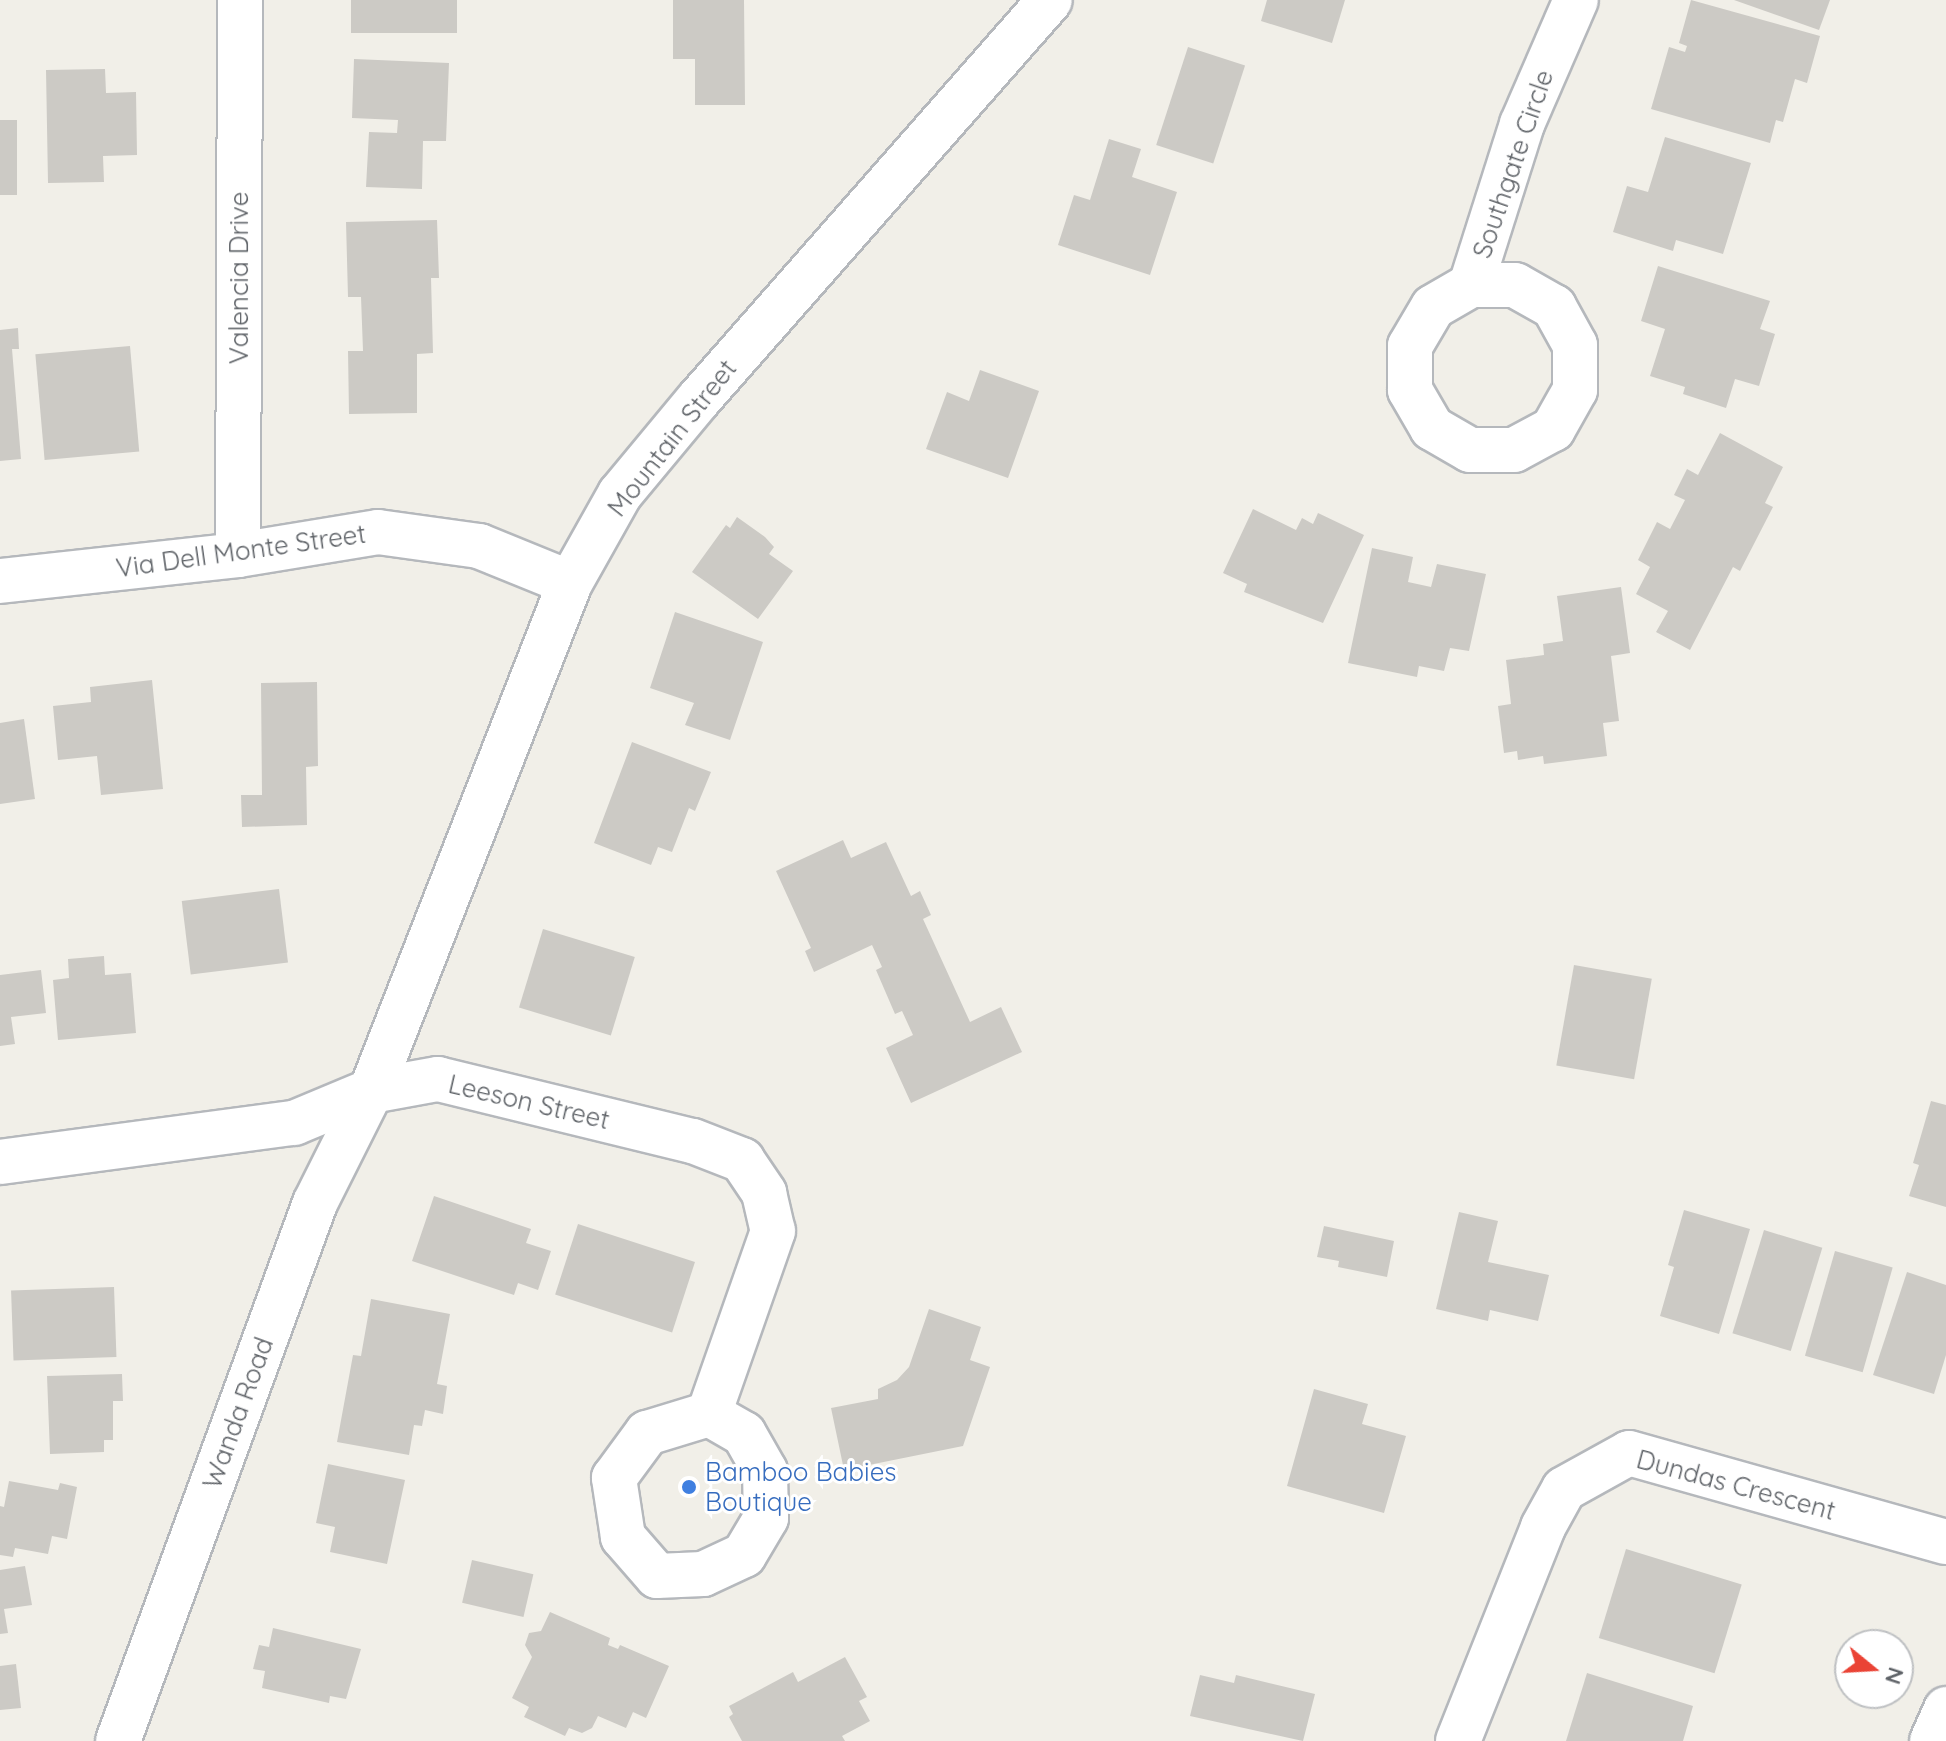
<!DOCTYPE html>
<style>
body{margin:0}
#map{position:relative;width:1946px;height:1741px;overflow:hidden;background:#f1efe8;font-family:Quicksand,sans-serif}
div>[style]{position:absolute}
.building>*{inset:0;background:#cccac5;transform-origin:0 0}
.roads{filter:drop-shadow(2px 0 #b5b8bc) drop-shadow(-2px 0 #b5b8bc) drop-shadow(0 2px #b5b8bc) drop-shadow(0 -2px #b5b8bc)}
.minor>*{height:44px;margin:-22px;padding:0 22px;transform-origin:22px;border-radius:22px;background:#fff}
.tertiary>*{height:44px;margin:-22px;padding:0 22px;transform-origin:22px;border-radius:22px;background:#fff}
.dots>*{width:22px;height:22px;translate:-50% -50%;box-sizing:border-box;border:4px solid #fff;border-radius:50%}
span{translate:-50% -50%;white-space:nowrap;text-align:center;line-height:1.15;-webkit-text-stroke:6px #fff;paint-order:stroke}
.street-label{font-size:26px;color:#5f6368}
.shop-label{font-size:26px;color:#366cbe}
.left{translate:0 -50%;text-align:left}
.north{position:absolute;left:1834px;top:1629px;width:80px;height:80px;box-sizing:border-box;background:#fff;border:2px solid #bfc1c3;border-radius:50%;rotate:108deg;font-size:22px;font-weight:700;line-height:32px;text-align:center;color:#5f6368}
.north::after{content:'';display:block;margin:auto;width:28px;height:36px;background:#ea4335;clip-path:polygon(50% 0,100% 100%,50% 72%,0 100%)}
</style>
<div id="map">
<div class="building">
<div style="left:351px;top:0;width:106px;height:33px"></div>
<div style="clip-path:polygon(673px 0,744px 0,745px 105px,695px 105px,695px 59px,673px 59px)"></div>
<div style="clip-path:polygon(1267px 0,1345px 0,1332px 43px,1261px 21px)"></div>
<div style="clip-path:polygon(1691px 0,1820px 36px,1807px 83px,1795px 79px,1783px 122px,1776px 120px,1770px 143px,1651px 109px,1669px 47px,1685px 52px,1687px 46px,1679px 43px)"></div>
<div style="clip-path:polygon(1734px 0,1830px 0,1819px 30px)"></div>
<div style="left:1188px;top:47px;width:60px;height:103px;rotate:18deg"></div>
<div style="clip-path:polygon(354px 59px,449px 63px,446px 141px,423px 141px,422px 189px,366px 187px,369px 132px,397px 133px,398px 120px,352px 118px)"></div>
<div style="clip-path:polygon(105px 69px,106px 93px,136px 92px,137px 155px,103px 156px,104px 182px,48px 183px,46px 70px)"></div>
<div style="left:0;top:120px;width:17px;height:75px"></div>
<div style="clip-path:polygon(1665px 137px,1751px 163px,1723px 254px,1676px 240px,1673px 251px,1613px 232px,1627px 186px,1648px 192px)"></div>
<div style="clip-path:polygon(1109px 139px,1141px 149px,1132px 177px,1177px 192px,1150px 275px,1058px 245px,1074px 195px,1090px 200px)"></div>
<div style="clip-path:polygon(437px 220px,439px 278px,431px 278px,433px 353px,417px 354px,417px 413px,349px 414px,348px 351px,363px 351px,361px 297px,348px 297px,346px 222px)"></div>
<div style="clip-path:polygon(1658px 266px,1770px 301px,1760px 329px,1775px 334px,1759px 386px,1735px 379px,1726px 408px,1683px 394px,1685px 387px,1650px 376px,1665px 329px,1641px 321px)"></div>
<div style="clip-path:polygon(18px 328px,19px 349px,12px 349px,21px 459px,0 461px,0 330px)"></div>
<div style="left:130px;top:346px;width:106px;height:95px;rotate:85deg"></div>
<div style="clip-path:polygon(980px 370px,1039px 391px,1008px 478px,926px 449px,947px 392px,969px 401px)"></div>
<div style="clip-path:polygon(1720px 433px,1783px 467px,1765px 503px,1773px 507px,1740px 571px,1733px 567px,1690px 650px,1656px 632px,1668px 611px,1636px 594px,1650px 567px,1638px 560px,1657px 522px,1670px 529px,1685px 500px,1674px 495px,1687px 469px,1698px 475px)"></div>
<div style="clip-path:polygon(1253px 509px,1296px 530px,1302px 518px,1313px 524px,1318px 513px,1364px 535px,1323px 623px,1244px 592px,1247px 584px,1223px 573px)"></div>
<div style="clip-path:polygon(737px 517px,765px 537px,774px 547px,769px 554px,793px 571px,758px 619px,692px 572px,726px 525px,730px 528px)"></div>
<div style="clip-path:polygon(1372px 548px,1413px 557px,1408px 582px,1431px 587px,1437px 564px,1486px 574px,1469px 651px,1450px 648px,1444px 671px,1419px 666px,1417px 677px,1348px 663px)"></div>
<div style="clip-path:polygon(1621px 587px,1630px 653px,1611px 656px,1619px 721px,1603px 723px,1607px 756px,1544px 764px,1543px 756px,1518px 760px,1517px 751px,1504px 753px,1498px 706px,1511px 704px,1506px 660px,1544px 655px,1543px 644px,1563px 641px,1557px 596px)"></div>
<div style="clip-path:polygon(675px 612px,763px 642px,730px 740px,685px 725px,694px 703px,650px 688px)"></div>
<div style="clip-path:polygon(152px 680px,163px 789px,101px 795px,97px 756px,58px 760px,53px 706px,91px 702px,90px 687px)"></div>
<div style="clip-path:polygon(317px 682px,318px 766px,306px 767px,307px 825px,242px 827px,241px 795px,262px 795px,261px 683px)"></div>
<div style="clip-path:polygon(24px 719px,35px 799px,0 804px,0 723px)"></div>
<div style="clip-path:polygon(632px 742px,711px 772px,695px 811px,689px 808px,672px 852px,658px 847px,651px 865px,594px 843px)"></div>
<div style="clip-path:polygon(843px 840px,851px 858px,886px 842px,911px 896px,920px 891px,931px 915px,923px 919px,970px 1022px,1001px 1007px,1022px 1052px,911px 1103px,886px 1048px,913px 1035px,902px 1011px,895px 1014px,876px 970px,882px 967px,872px 945px,814px 972px,805px 951px,811px 948px,776px 871px)"></div>
<div style="left:279px;top:889px;width:74px;height:98px;rotate:83deg"></div>
<div style="left:543px;top:929px;width:96px;height:82px;rotate:17deg"></div>
<div style="clip-path:polygon(104px 956px,105px 975px,131px 973px,136px 1033px,58px 1040px,53px 980px,69px 978px,68px 959px)"></div>
<div style="left:1574px;top:965px;width:79px;height:102px;rotate:10deg"></div>
<div style="clip-path:polygon(41px 970px,46px 1013px,11px 1017px,15px 1044px,0 1046px,0 975px)"></div>
<div style="clip-path:polygon(1931px 1101px,1946px 1105px,1946px 1207px,1909px 1196px,1919px 1165px,1913px 1163px)"></div>
<div style="clip-path:polygon(434px 1196px,531px 1229px,526px 1243px,551px 1251px,538px 1290px,518px 1283px,514px 1295px,412px 1261px)"></div>
<div style="clip-path:polygon(1684px 1210px,1750px 1229px,1719px 1334px,1660px 1316px,1674px 1267px,1668px 1265px)"></div>
<div style="clip-path:polygon(1459px 1212px,1498px 1221px,1488px 1262px,1549px 1275px,1538px 1321px,1490px 1310px,1488px 1321px,1436px 1309px)"></div>
<div style="left:578px;top:1224px;width:123px;height:74px;rotate:18deg"></div>
<div style="clip-path:polygon(1324px 1226px,1394px 1241px,1387px 1277px,1338px 1267px,1339px 1261px,1317px 1257px)"></div>
<div style="left:1764px;top:1230px;width:61px;height:108px;rotate:17deg"></div>
<div style="left:1835px;top:1251px;width:60px;height:109px;rotate:16deg"></div>
<div style="clip-path:polygon(1907px 1272px,1946px 1285px,1946px 1355px,1934px 1394px,1873px 1375px)"></div>
<div style="left:114px;top:1287px;width:70px;height:103px;rotate:88deg"></div>
<div style="clip-path:polygon(371px 1299px,450px 1314px,437px 1384px,447px 1386px,443px 1414px,425px 1410px,422px 1426px,414px 1425px,409px 1455px,337px 1442px,353px 1355px,361px 1356px)"></div>
<div style="clip-path:polygon(929px 1309px,981px 1327px,970px 1360px,990px 1367px,963px 1446px,844px 1470px,831px 1408px,878px 1399px,878px 1389px,897px 1380px,909px 1367px)"></div>
<div style="clip-path:polygon(122px 1374px,123px 1401px,113px 1401px,113px 1440px,104px 1440px,104px 1452px,50px 1454px,47px 1376px)"></div>
<div style="clip-path:polygon(1314px 1389px,1368px 1404px,1362px 1424px,1406px 1436px,1384px 1513px,1287px 1486px)"></div>
<div style="clip-path:polygon(328px 1464px,405px 1480px,387px 1564px,330px 1552px,335px 1527px,316px 1523px)"></div>
<div style="clip-path:polygon(9px 1481px,58px 1490px,60px 1483px,77px 1487px,67px 1539px,52px 1536px,48px 1554px,15px 1548px,13px 1557px,0 1555px,0 1506px,4px 1507px)"></div>
<div style="left:1626px;top:1549px;width:121px;height:93px;rotate:17deg"></div>
<div style="left:472px;top:1560px;width:63px;height:44px;rotate:13deg"></div>
<div style="clip-path:polygon(25px 1566px,32px 1605px,4px 1609px,8px 1633px,0 1634px,0 1570px)"></div>
<div style="clip-path:polygon(550px 1612px,610px 1638px,608px 1645px,618px 1649px,620px 1645px,669px 1666px,646px 1718px,633px 1712px,626px 1728px,598px 1716px,592px 1728px,582px 1733px,569px 1728px,565px 1736px,524px 1717px,529px 1707px,512px 1698px,532px 1657px,525px 1645px,529px 1633px,541px 1631px)"></div>
<div style="clip-path:polygon(273px 1628px,361px 1649px,346px 1699px,330px 1696px,329px 1703px,262px 1688px,265px 1671px,253px 1669px,259px 1645px,269px 1647px)"></div>
<div style="clip-path:polygon(845px 1657px,867px 1697px,859px 1701px,870px 1721px,842px 1736px,845px 1741px,742px 1741px,729px 1717px,733px 1714px,729px 1706px,793px 1672px,798px 1682px)"></div>
<div style="clip-path:polygon(16px 1664px,21px 1708px,0 1710px,0 1666px)"></div>
<div style="clip-path:polygon(1587px 1673px,1693px 1706px,1683px 1741px,1566px 1741px)"></div>
<div style="clip-path:polygon(1200px 1675px,1234px 1683px,1236px 1675px,1315px 1694px,1303px 1741px,1190px 1716px)"></div>
</div>
<div class="roads">
<div class="minor">
<div style="left:1471px;top:285px;width:44px"></div>
<div style="left:1515px;top:285px;width:45px;rotate:29.4deg"></div>
<div style="left:1554px;top:307px;width:43px;rotate:61.1deg"></div>
<div style="left:1575px;top:345px;width:45px;rotate:90deg"></div>
<div style="left:1575px;top:390px;width:45px;rotate:119.4deg"></div>
<div style="left:1553px;top:429px;width:44px;rotate:151.7deg"></div>
<div style="left:1514px;top:450px;width:44px;rotate:180deg"></div>
<div style="left:1470px;top:450px;width:44px;rotate:-149.9deg"></div>
<div style="left:1432px;top:428px;width:44px;rotate:-120.1deg"></div>
<div style="left:1410px;top:390px;width:44px;rotate:-90deg"></div>
<div style="left:1410px;top:346px;width:45px;rotate:-59.5deg"></div>
<div style="left:1433px;top:307px;width:44px;rotate:-30.1deg"></div>
<div style="left:1471px;top:285px;width:169px;rotate:-72.4deg"></div>
<div style="left:1522px;top:124px;width:135px;rotate:-66.5deg"></div>
<div style="left:238px;top:555px;width:555px;rotate:-89.79deg"></div>
<div style="left:0;top:581px;width:239px;rotate:-6.2deg"></div>
<div style="left:238px;top:555px;width:142px;rotate:-9.3deg"></div>
<div style="left:378px;top:532px;width:102px;rotate:7.9deg"></div>
<div style="left:479px;top:546px;width:98px;rotate:22.1deg"></div>
<div style="left:709px;top:1414px;width:40px;rotate:29.7deg"></div>
<div style="left:744px;top:1434px;width:43px;rotate:60.4deg"></div>
<div style="left:765px;top:1471px;width:47px;rotate:88.8deg"></div>
<div style="left:766px;top:1518px;width:43px;rotate:120.7deg"></div>
<div style="left:744px;top:1555px;width:45px;rotate:155.1deg"></div>
<div style="left:703px;top:1574px;width:46px;rotate:177.5deg"></div>
<div style="left:657px;top:1576px;width:52px;rotate:-131.1deg"></div>
<div style="left:623px;top:1537px;width:60px;rotate:-98.7deg"></div>
<div style="left:614px;top:1478px;width:56px;rotate:-53.7deg"></div>
<div style="left:647px;top:1433px;width:65px;rotate:-17deg"></div>
<div style="left:118px;top:1741px;width:573px;rotate:-69.89deg"></div>
<div style="left:315px;top:1203px;width:125px;rotate:-63.4deg"></div>
<div style="left:371px;top:1091px;width:68px;rotate:-10.2deg"></div>
<div style="left:438px;top:1079px;width:262px;rotate:13.7deg"></div>
<div style="left:693px;top:1141px;width:53px;rotate:21.2deg"></div>
<div style="left:742px;top:1160px;width:40px;rotate:56deg"></div>
<div style="left:764px;top:1193px;width:39px;rotate:77deg"></div>
<div style="left:773px;top:1231px;width:194px;rotate:109.3deg"></div>
<div style="left:1458px;top:1741px;width:230px;rotate:-68.3deg"></div>
<div style="left:1543px;top:1527px;width:43px;rotate:-61.1deg"></div>
<div style="left:1564px;top:1489px;width:74px;rotate:-29deg"></div>
<div style="left:1629px;top:1453px;width:329px;rotate:15.7deg"></div>
<div style="left:1932px;top:1741px;width:35px;rotate:-66deg"></div>
</div>
<div class="tertiary">
<div style="left:0;top:1162px;width:297px;rotate:-7.6deg"></div>
<div style="left:294px;top:1123px;width:83px;rotate:-22.6deg"></div>
<div style="left:371px;top:1091px;width:546px;rotate:-68.61deg"></div>
<div style="left:570px;top:583px;width:102px;rotate:-60.7deg"></div>
<div style="left:620px;top:494px;width:124px;rotate:-50.3deg"></div>
<div style="left:699px;top:399px;width:531px;rotate:-48.66deg"></div>
</div>
</div>
<div class="dots">
<div style="left:689px;top:1487px;background:#3f7fe0"></div>
</div>
<div class="street-label">
<span style="left:1513px;top:164px;rotate:-71deg">Southgate Circle</span>
<span style="left:239px;top:278px;rotate:-90deg">Valencia Drive</span>
<span style="left:672px;top:438px;rotate:-52deg">Mountain Street</span>
<span style="left:241px;top:551px;rotate:-8deg">Via Dell Monte Street</span>
<span style="left:529px;top:1102px;rotate:13deg">Leeson Street</span>
<span style="left:238px;top:1413px;rotate:-70deg">Wanda Road</span>
<span style="left:1736px;top:1485px;rotate:15deg">Dundas Crescent</span>
</div>
<div class="shop-label">
<span class="left" style="left:705px;top:1487px">Bamboo Babies<br>Boutique</span>
</div>
<div class="north">N</div>
</div>
